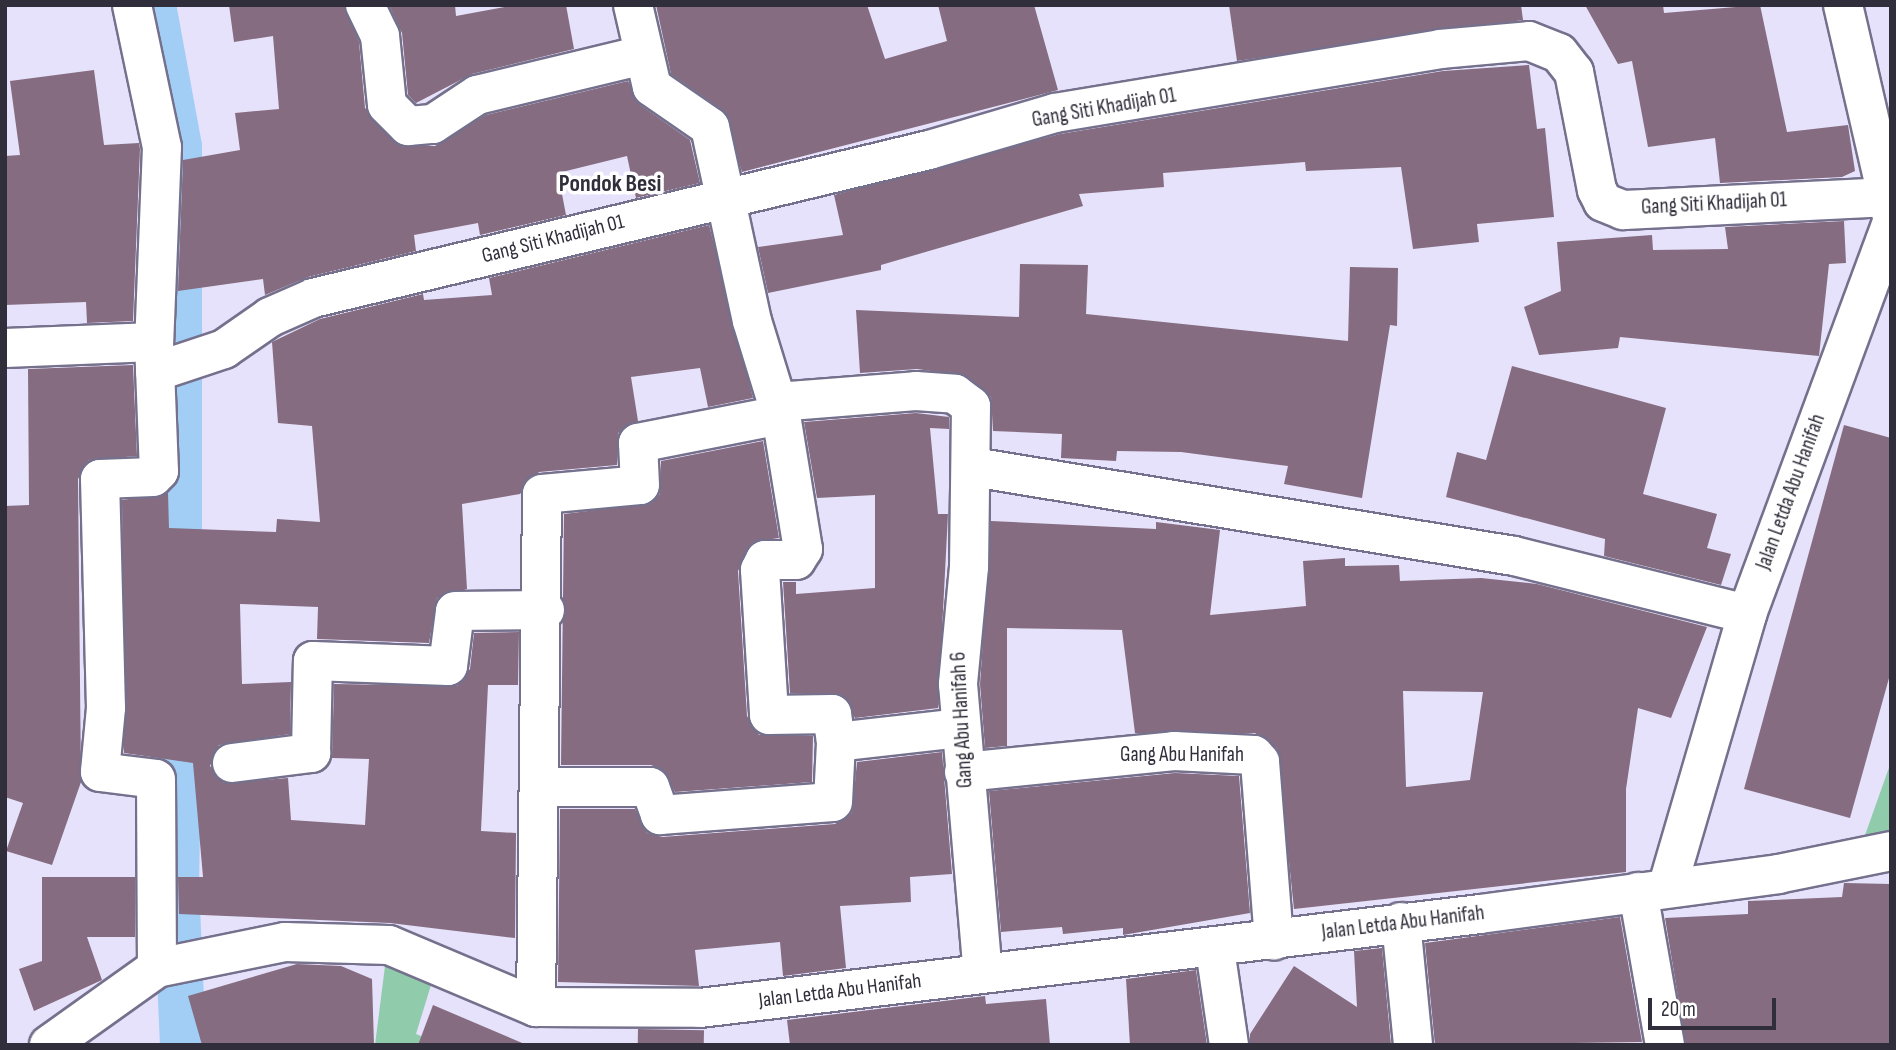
<!DOCTYPE html>
<style>
body{margin:0}
#map{position:relative;width:1896px;height:1050px;overflow:hidden;background:#e6e2fb;font-family:"Sofia Sans Condensed",sans-serif}
div>[style]{position:absolute}
.green>*{inset:0;background:#90cbab}
.canal>*{height:46px;margin:-23px;padding:0 23px;transform-origin:23px;border-radius:23px;background:#a2cef6}
.building>*{inset:0;background:#856c80;transform-origin:0 0}
.roads{filter:drop-shadow(2px 0 #75708c) drop-shadow(-2px 0 #75708c) drop-shadow(0 2px #75708c) drop-shadow(0 -2px #75708c)}
.minor>*{height:38px;margin:-19px;padding:0 19px;transform-origin:19px;border-radius:19px;background:#fff}
span{translate:-50% -50%;white-space:nowrap;text-align:center;line-height:1.15;-webkit-text-stroke:7px #fff;paint-order:stroke}
.street-label{font-size:21px;color:#302e3a}
.quarter-label{font-size:24px;color:#302e3a;font-weight:700}
.frame{position:absolute;inset:0;border:7px solid #302e3a;pointer-events:none}
.scale{position:absolute;left:1648px;top:998px;width:128px;height:32px;box-sizing:border-box;border:4px solid #302e3a;border-top:0;padding-left:9px;font-size:21px;line-height:24px;white-space:nowrap;color:#302e3a;-webkit-text-stroke:5px #fff;paint-order:stroke}
</style>
<div id="map">
<div class="green">
<div style="clip-path:polygon(1891px 762px,1891px 831px,1864px 838px)"></div>
<div style="clip-path:polygon(385px 966px,431px 985px,416px 1034px,443px 1045px,375px 1045px)"></div>
</div>
<div class="canal">
<div style="left:153px;top:5px;width:144px;rotate:79.6deg"></div>
<div style="left:179px;top:147px;width:444px;rotate:90deg"></div>
<div style="left:179px;top:699px;width:186px;rotate:90.9deg"></div>
<div style="left:176px;top:885px;width:160px;rotate:87.5deg"></div>
</div>
<div class="building">
<div style="clip-path:polygon(229px 5px,343px 5px,359px 42px,365px 108px,400px 146px,435px 146px,486px 115px,628px 81px,640px 105px,690px 140px,700px 183px,636px 198px,627px 156px,558px 173px,566px 215px,480px 235px,478px 223px,414px 235px,416px 251px,308px 277px,265px 295px,263px 279px,178px 291px,183px 160px,240px 150px,235px 113px,279px 109px,273px 36px,234px 42px)"></div>
<div style="clip-path:polygon(389px 5px,455px 5px,456px 16px,515px 5px,566px 5px,574px 49px,472px 74px,416px 103px,408px 95px,402px 33px)"></div>
<div style="clip-path:polygon(656px 5px,867px 5px,885px 59px,947px 41px,938px 5px,1034px 5px,1058px 90px,742px 172px,723px 110px,671px 74px)"></div>
<div style="clip-path:polygon(1229px 5px,1521px 5px,1523px 20px,1237px 61px)"></div>
<div style="clip-path:polygon(1585px 5px,1663px 5px,1664px 13px,1760px 5px,1787px 132px,1848px 125px,1855px 171px,1842px 177px,1720px 183px,1715px 138px,1648px 147px,1632px 61px,1618px 64px)"></div>
<div style="clip-path:polygon(1529px 65px,1537px 129px,1545px 128px,1554px 217px,1477px 224px,1479px 242px,1413px 249px,1401px 167px,1306px 171px,1305px 162px,1163px 173px,1164px 187px,1079px 194px,1083px 206px,881px 265px,881px 270px,768px 293px,758px 247px,843px 235px,834px 195px,1060px 134px,1443px 71px)"></div>
<div style="clip-path:polygon(94px 70px,104px 145px,139px 143px,140px 149px,133px 321px,87px 323px,86px 302px,5px 305px,5px 156px,20px 155px,10px 81px)"></div>
<div style="clip-path:polygon(1844px 221px,1846px 263px,1829px 264px,1819px 356px,1620px 337px,1618px 348px,1539px 355px,1524px 307px,1561px 291px,1557px 242px,1652px 235px,1653px 250px,1728px 249px,1725px 227px)"></div>
<div style="clip-path:polygon(709px 225px,753px 398px,708px 407px,700px 368px,631px 377px,638px 421px,618px 433px,617px 465px,539px 472px,520px 494px,462px 504px,467px 589px,437px 598px,429px 643px,317px 639px,318px 607px,240px 604px,242px 684px,291px 682px,290px 734px,219px 745px,210px 766px,224px 783px,288px 778px,291px 820px,365px 825px,369px 759px,332px 758px,334px 684px,457px 686px,470px 669px,474px 633px,519px 632px,518px 685px,488px 685px,481px 831px,516px 833px,515px 938px,390px 923px,179px 914px,178px 877px,203px 877px,193px 763px,124px 753px,122px 500px,168px 493px,169px 528px,276px 532px,277px 519px,320px 522px,312px 426px,278px 423px,272px 342px,320px 319px,423px 294px,424px 300px,492px 295px,489px 278px)"></div>
<div style="clip-path:polygon(1020px 264px,1088px 265px,1086px 314px,1348px 341px,1350px 267px,1398px 268px,1397px 326px,1390px 325px,1362px 498px,1284px 484px,1288px 466px,1181px 452px,1117px 451px,1116px 461px,1061px 458px,1062px 434px,993px 431px,991px 397px,967px 376px,917px 369px,860px 373px,856px 310px,1019px 317px)"></div>
<div style="clip-path:polygon(133px 365px,137px 456px,89px 460px,78px 479px,81px 782px,52px 865px,6px 851px,23px 803px,5px 797px,5px 506px,29px 505px,28px 369px)"></div>
<div style="clip-path:polygon(1512px 366px,1666px 408px,1643px 494px,1717px 514px,1707px 548px,1731px 554px,1721px 585px,1604px 556px,1605px 539px,1446px 497px,1457px 452px,1486px 460px)"></div>
<div style="clip-path:polygon(916px 413px,949px 417px,949px 429px,930px 428px,938px 514px,948px 514px,938px 708px,855px 718px,841px 694px,790px 693px,783px 582px,796px 582px,796px 594px,875px 588px,875px 495px,817px 498px,804px 422px)"></div>
<div style="clip-path:polygon(1844px 425px,1891px 438px,1891px 671px,1850px 818px,1744px 789px)"></div>
<div style="clip-path:polygon(763px 441px,779px 538px,753px 542px,738px 571px,747px 716px,759px 735px,813px 736px,812px 782px,675px 792px,663px 770px,651px 765px,561px 765px,564px 514px,652px 503px,660px 494px,661px 461px)"></div>
<div style="clip-path:polygon(evenodd,991px 521px,1156px 529px,1156px 522px,1220px 530px,1210px 615px,1306px 606px,1303px 561px,1345px 558px,1345px 566px,1399px 565px,1400px 581px,1481px 578px,1537px 584px,1707px 627px,1671px 718px,1638px 708px,1626px 789px,1626px 872px,1294px 909px,1277px 748px,1255px 733px,1135px 733px,1122px 630px,1007px 628px,1007px 746px,985px 748px,980px 684px,991px 521px,1403px 691px,1483px 692px,1470px 780px,1406px 787px,1403px 691px)"></div>
<div style="clip-path:polygon(942px 752px,952px 874px,910px 877px,911px 902px,840px 906px,846px 968px,783px 976px,780px 942px,695px 950px,699px 986px,558px 982px,560px 809px,635px 809px,647px 833px,662px 837px,835px 824px,852px 813px,857px 762px)"></div>
<div style="clip-path:polygon(1175px 773px,1239px 776px,1250px 913px,1123px 935px,1123px 928px,1063px 934px,1062px 927px,1001px 932px,989px 791px)"></div>
<div style="clip-path:polygon(42px 877px,135px 877px,135px 937px,87px 937px,102px 980px,34px 1011px,19px 969px,42px 961px)"></div>
<div style="clip-path:polygon(1844px 883px,1891px 884px,1889px 1045px,1686px 1045px,1665px 918px,1748px 914px,1748px 901px,1842px 897px)"></div>
<div style="clip-path:polygon(1620px 917px,1642px 1042px,1435px 1045px,1425px 943px)"></div>
<div style="clip-path:polygon(1382px 948px,1391px 1045px,1250px 1045px,1250px 1034px,1294px 966px,1357px 1007px,1354px 951px)"></div>
<div style="clip-path:polygon(297px 964px,341px 966px,372px 979px,374px 1045px,202px 1045px,188px 996px)"></div>
<div style="clip-path:polygon(1196px 970px,1207px 1045px,1130px 1045px,1126px 979px)"></div>
<div style="clip-path:polygon(985px 996px,986px 1004px,1046px 999px,1050px 1045px,790px 1045px,787px 1020px)"></div>
<div style="clip-path:polygon(433px 1005px,527px 1045px,418px 1045px)"></div>
<div style="left:638px;top:1029px;width:66px;height:16px;rotate:1deg"></div>
</div>
<div class="roads">
<div class="minor">
<div style="left:132px;top:5px;width:145px;rotate:78.1deg"></div>
<div style="left:162px;top:147px;width:195px;rotate:92.3deg"></div>
<div style="left:154px;top:342px;width:129px;rotate:87.8deg"></div>
<div style="left:159px;top:471px;width:8px;rotate:135deg"></div>
<div style="left:153px;top:477px;width:53px;rotate:177.8deg"></div>
<div style="left:100px;top:479px;width:229px;rotate:88.5deg"></div>
<div style="left:106px;top:708px;width:64px;rotate:95.4deg"></div>
<div style="left:100px;top:772px;width:56px;rotate:7.1deg"></div>
<div style="left:156px;top:779px;width:189px;rotate:89.7deg"></div>
<div style="left:365px;top:5px;width:34px;rotate:64deg"></div>
<div style="left:380px;top:36px;width:69px;rotate:84.2deg"></div>
<div style="left:387px;top:105px;width:30px;rotate:45deg"></div>
<div style="left:408px;top:126px;width:25px;rotate:-5deg"></div>
<div style="left:433px;top:124px;width:53px;rotate:-33.4deg"></div>
<div style="left:477px;top:95px;width:171px;rotate:-13.5deg"></div>
<div style="left:633px;top:5px;width:84px;rotate:77deg"></div>
<div style="left:652px;top:87px;width:70px;rotate:34.6deg"></div>
<div style="left:710px;top:127px;width:198px;rotate:77.8deg"></div>
<div style="left:752px;top:321px;width:98px;rotate:72.9deg"></div>
<div style="left:781px;top:415px;width:136px;rotate:80.7deg"></div>
<div style="left:803px;top:549px;width:13px;rotate:122deg"></div>
<div style="left:796px;top:560px;width:31px;rotate:180deg"></div>
<div style="left:765px;top:560px;width:11px;rotate:117deg"></div>
<div style="left:760px;top:570px;width:145px;rotate:86.4deg"></div>
<div style="left:769px;top:715px;width:63px;rotate:-0.9deg"></div>
<div style="left:832px;top:714px;width:28px;rotate:82deg"></div>
<div style="left:1843px;top:5px;width:213px;rotate:77deg"></div>
<div style="left:5px;top:348px;width:149px;rotate:-2.3deg"></div>
<div style="left:155px;top:372px;width:73px;rotate:-18.4deg"></div>
<div style="left:224px;top:349px;width:56px;rotate:-34.8deg"></div>
<div style="left:270px;top:317px;width:47px;rotate:-23.8deg"></div>
<div style="left:313px;top:298px;width:634px;rotate:-13.51deg"></div>
<div style="left:929px;top:150px;width:131px;rotate:-16.4deg"></div>
<div style="left:1055px;top:113px;width:390px;rotate:-9.4deg"></div>
<div style="left:1440px;top:49px;width:89px;rotate:-5.1deg"></div>
<div style="left:1529px;top:41px;width:32px;rotate:22deg"></div>
<div style="left:1559px;top:53px;width:24px;rotate:52deg"></div>
<div style="left:1574px;top:72px;width:120px;rotate:79deg"></div>
<div style="left:1597px;top:190px;width:13px;rotate:63deg"></div>
<div style="left:1603px;top:202px;width:22px;rotate:22deg"></div>
<div style="left:1623px;top:210px;width:263px;rotate:-2.8deg"></div>
<div style="left:777px;top:402px;width:139px;rotate:-4.5deg"></div>
<div style="left:916px;top:391px;width:39px;rotate:4deg"></div>
<div style="left:955px;top:394px;width:20px;rotate:37deg"></div>
<div style="left:971px;top:406px;width:161px;rotate:90.7deg"></div>
<div style="left:969px;top:567px;width:118px;rotate:95.4deg"></div>
<div style="left:958px;top:684px;width:290px;rotate:85.1deg"></div>
<div style="left:973px;top:467px;width:548px;rotate:9.34deg"></div>
<div style="left:1514px;top:556px;width:240px;rotate:14deg"></div>
<div style="left:232px;top:763px;width:80px;rotate:-7.2deg"></div>
<div style="left:311px;top:753px;width:92px;rotate:-88.8deg"></div>
<div style="left:313px;top:661px;width:135px;rotate:2.1deg"></div>
<div style="left:448px;top:666px;width:55px;rotate:-82.7deg"></div>
<div style="left:455px;top:611px;width:90px;rotate:-0.6deg"></div>
<div style="left:964px;top:772px;width:211px;rotate:-5.7deg"></div>
<div style="left:1174px;top:751px;width:80px;rotate:2.9deg"></div>
<div style="left:1254px;top:755px;width:9px;rotate:49deg"></div>
<div style="left:1260px;top:762px;width:179px;rotate:85.5deg"></div>
<div style="left:542px;top:787px;width:108px"></div>
<div style="left:650px;top:787px;width:30px;rotate:70deg"></div>
<div style="left:660px;top:815px;width:173px;rotate:-4.3deg"></div>
<div style="left:833px;top:802px;width:60px;rotate:-87.1deg"></div>
<div style="left:836px;top:742px;width:125px;rotate:-6.4deg"></div>
<div style="left:1668px;top:885px;width:282px;rotate:-73.7deg"></div>
<div style="left:1747px;top:614px;width:416px;rotate:-69.7deg"></div>
<div style="left:1638px;top:892px;width:155px;rotate:80deg"></div>
<div style="left:1401px;top:922px;width:124px;rotate:84.4deg"></div>
<div style="left:1215px;top:949px;width:97px;rotate:81.7deg"></div>
<div style="left:536px;top:1007px;width:513px;rotate:-89.33deg"></div>
<div style="left:542px;top:494px;width:98px;rotate:-5.2deg"></div>
<div style="left:640px;top:485px;width:42px;rotate:-92.7deg"></div>
<div style="left:638px;top:443px;width:146px;rotate:-11.1deg"></div>
<div style="left:49px;top:1045px;width:133px;rotate:-35.5deg"></div>
<div style="left:157px;top:968px;width:131px;rotate:-11.5deg"></div>
<div style="left:285px;top:942px;width:104px;rotate:1.7deg"></div>
<div style="left:389px;top:945px;width:160px;rotate:22.9deg"></div>
<div style="left:536px;top:1007px;width:164px;rotate:0.3deg"></div>
<div style="left:700px;top:1008px;width:786px;rotate:-6.87deg"></div>
<div style="left:1480px;top:914px;width:301px;rotate:-7.6deg"></div>
<div style="left:1778px;top:874px;width:115px;rotate:-11.5deg"></div>
</div>
</div>
<div class="street-label">
<span style="left:1104px;top:108px;rotate:-10deg">Gang Siti Khadijah 01</span>
<span style="left:1714px;top:204px;rotate:-3deg">Gang Siti Khadijah 01</span>
<span style="left:553px;top:239px;rotate:-14deg">Gang Siti Khadijah 01</span>
<span style="left:1791px;top:492px;rotate:-70deg">Jalan Letda Abu Hanifah</span>
<span style="left:962px;top:720px;rotate:-93deg">Gang Abu Hanifah 6</span>
<span style="left:1182px;top:755px">Gang Abu Hanifah</span>
<span style="left:1403px;top:923px;rotate:-7deg">Jalan Letda Abu Hanifah</span>
<span style="left:840px;top:991px;rotate:-7deg">Jalan Letda Abu Hanifah</span>
</div>
<div class="quarter-label">
<span style="left:610px;top:184px">Pondok Besi</span>
</div>
<div class="frame"></div>
<div class="scale">20 m</div>
</div>
